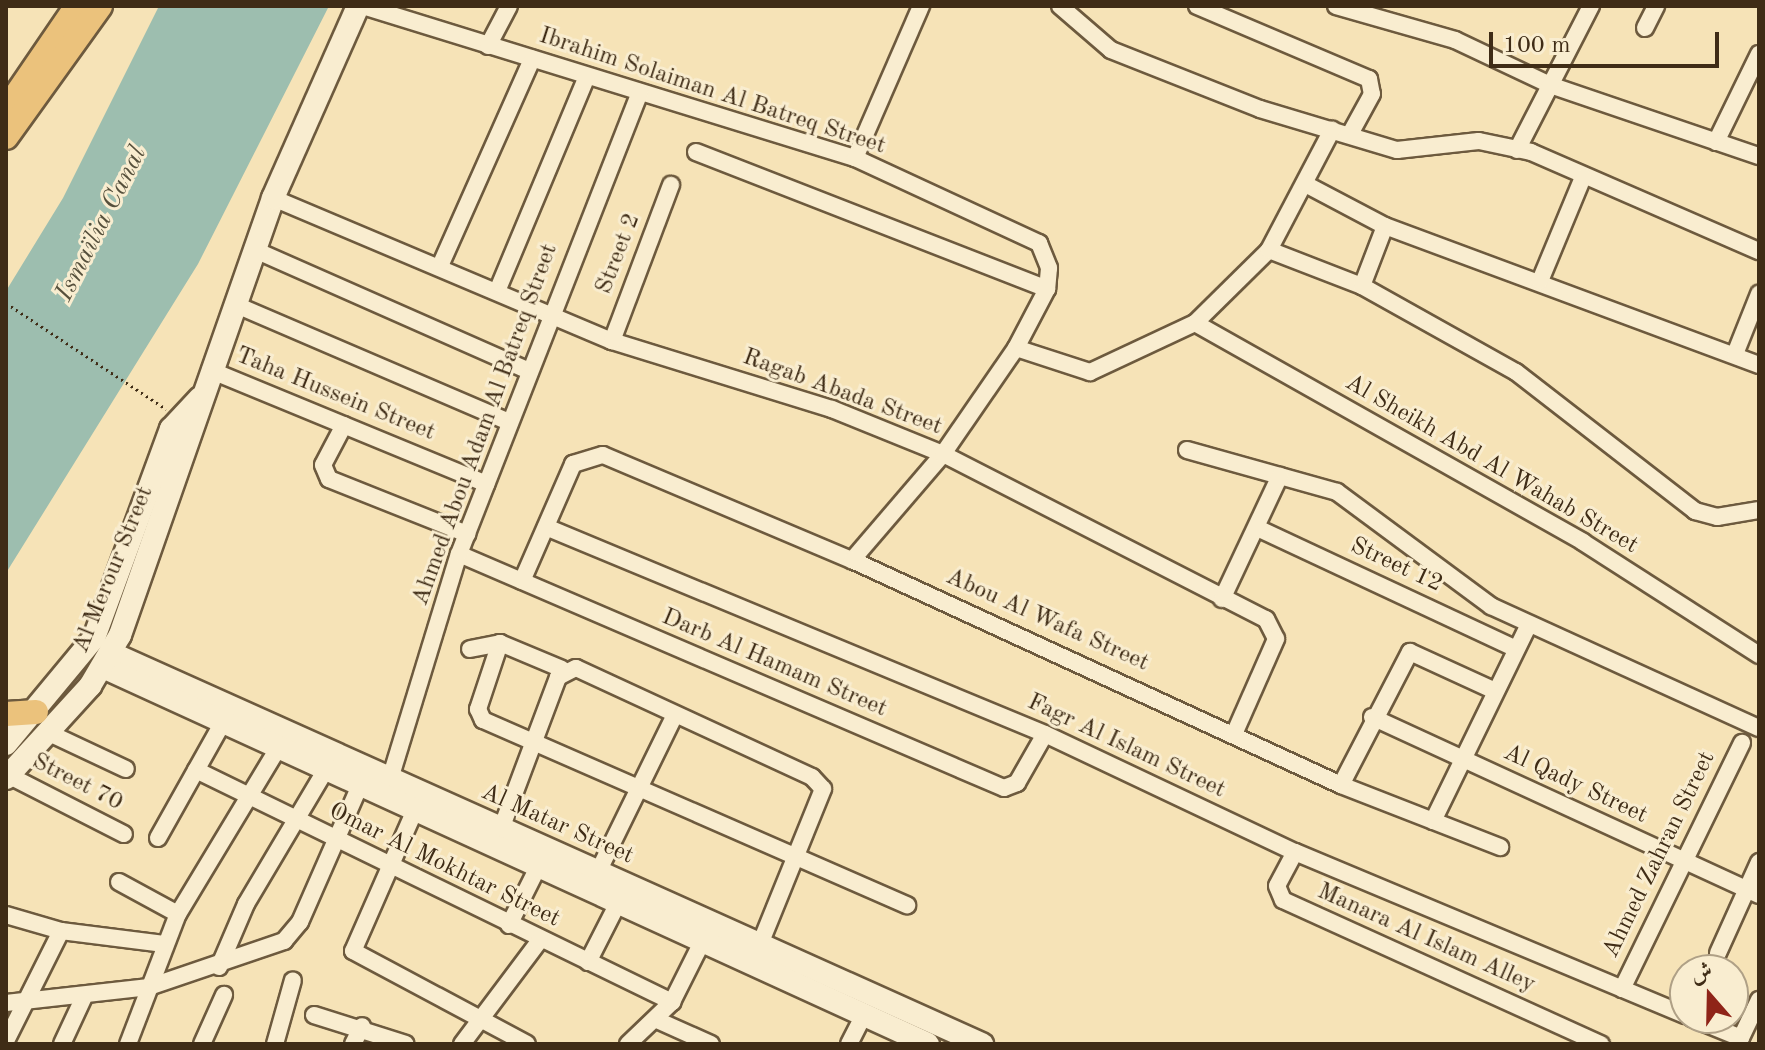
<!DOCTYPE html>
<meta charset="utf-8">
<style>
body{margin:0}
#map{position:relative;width:1765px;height:1050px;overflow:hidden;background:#f6e3b7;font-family:"Old Standard TT",Amiri,serif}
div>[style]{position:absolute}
.water>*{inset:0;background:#9dbeaf}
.path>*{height:3px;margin-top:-1.5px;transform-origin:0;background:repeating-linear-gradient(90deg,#3f2c16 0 2px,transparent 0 6px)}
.roads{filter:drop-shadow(2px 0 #6d5a3e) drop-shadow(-2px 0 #6d5a3e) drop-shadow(0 2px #6d5a3e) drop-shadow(0 -2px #6d5a3e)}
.street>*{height:16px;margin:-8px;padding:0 8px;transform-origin:8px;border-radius:8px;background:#f9edd0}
.secondary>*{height:22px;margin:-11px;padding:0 11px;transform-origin:11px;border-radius:11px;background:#f9edd0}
.primary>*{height:24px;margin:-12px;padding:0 12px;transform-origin:12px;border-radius:12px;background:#ebc27c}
span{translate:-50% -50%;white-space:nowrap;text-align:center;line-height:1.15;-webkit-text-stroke:6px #f9edd0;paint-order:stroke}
.street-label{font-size:24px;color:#3f2c16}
.water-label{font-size:26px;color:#56503c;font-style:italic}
.frame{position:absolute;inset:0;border:8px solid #3f2c16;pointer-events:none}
.north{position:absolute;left:1669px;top:954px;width:80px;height:80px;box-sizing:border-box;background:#f9edd0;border:2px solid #afa086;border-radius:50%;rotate:340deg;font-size:22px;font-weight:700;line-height:32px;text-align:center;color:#3f2c16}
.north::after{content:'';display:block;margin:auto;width:28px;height:36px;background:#8f2418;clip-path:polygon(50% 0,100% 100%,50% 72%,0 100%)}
.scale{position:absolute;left:1489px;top:32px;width:230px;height:36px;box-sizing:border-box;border:4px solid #3f2c16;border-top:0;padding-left:10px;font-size:24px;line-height:28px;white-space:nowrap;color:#3f2c16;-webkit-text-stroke:6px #f9edd0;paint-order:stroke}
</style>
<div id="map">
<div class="water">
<div style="clip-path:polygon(159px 6px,329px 6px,198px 264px,6px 573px,6px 291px,63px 198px)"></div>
</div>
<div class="path">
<div style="left:6px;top:303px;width:192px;rotate:33.5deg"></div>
</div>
<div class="roads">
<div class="street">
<div style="left:363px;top:6px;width:515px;rotate:17.17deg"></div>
<div style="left:855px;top:158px;width:203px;rotate:24.8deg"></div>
<div style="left:1039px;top:243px;width:27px;rotate:68deg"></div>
<div style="left:1049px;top:268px;width:21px;rotate:95deg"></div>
<div style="left:1047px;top:289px;width:67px;rotate:117.7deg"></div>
<div style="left:1016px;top:348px;width:129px;rotate:124.6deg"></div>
<div style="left:943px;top:454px;width:140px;rotate:130.6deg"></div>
<div style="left:1060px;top:6px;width:67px;rotate:40.8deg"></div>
<div style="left:1111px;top:50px;width:160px;rotate:21.6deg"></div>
<div style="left:1260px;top:109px;width:143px;rotate:16.7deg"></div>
<div style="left:1397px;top:150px;width:82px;rotate:-6.3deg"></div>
<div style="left:1479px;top:141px;width:53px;rotate:11.9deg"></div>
<div style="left:1531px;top:152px;width:249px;rotate:23.5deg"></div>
<div style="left:1197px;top:6px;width:187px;rotate:23deg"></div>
<div style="left:1369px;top:79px;width:15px;rotate:79deg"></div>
<div style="left:1372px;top:94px;width:46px;rotate:118.8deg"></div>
<div style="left:1336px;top:6px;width:124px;rotate:15.9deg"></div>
<div style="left:1455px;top:40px;width:105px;rotate:25.3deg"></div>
<div style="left:1550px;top:85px;width:221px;rotate:18.8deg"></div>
<div style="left:1645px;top:28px;width:25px;rotate:-63deg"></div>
<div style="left:488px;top:46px;width:45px;rotate:-62.3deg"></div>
<div style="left:1716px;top:142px;width:98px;rotate:-64deg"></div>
<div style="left:1517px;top:150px;width:162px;rotate:-62.8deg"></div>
<div style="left:696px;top:152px;width:377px;rotate:21.3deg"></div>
<div style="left:855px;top:158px;width:166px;rotate:-66.5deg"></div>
<div style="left:1309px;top:186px;width:86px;rotate:27.8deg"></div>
<div style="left:1385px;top:226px;width:399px;rotate:20.4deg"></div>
<div style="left:273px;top:198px;width:368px;rotate:22.9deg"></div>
<div style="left:612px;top:341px;width:230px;rotate:17.2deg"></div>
<div style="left:832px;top:409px;width:120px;rotate:22.1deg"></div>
<div style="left:943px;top:454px;width:363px;rotate:27.1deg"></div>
<div style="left:1266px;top:619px;width:22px;rotate:63deg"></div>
<div style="left:1276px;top:639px;width:102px;rotate:113.8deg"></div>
<div style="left:255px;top:250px;width:300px;rotate:23.8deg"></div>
<div style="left:1269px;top:250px;width:100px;rotate:21.2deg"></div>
<div style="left:1362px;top:286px;width:176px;rotate:29.2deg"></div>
<div style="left:1516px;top:372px;width:227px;rotate:37.8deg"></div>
<div style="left:1695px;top:511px;width:23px;rotate:15deg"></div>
<div style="left:1717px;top:517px;width:43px;rotate:-9.5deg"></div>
<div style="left:440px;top:266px;width:227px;rotate:-66deg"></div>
<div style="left:1540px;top:281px;width:113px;rotate:-67.5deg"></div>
<div style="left:1362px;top:286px;width:64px;rotate:-69deg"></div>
<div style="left:498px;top:289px;width:231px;rotate:-67.3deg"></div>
<div style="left:234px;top:304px;width:299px;rotate:23.2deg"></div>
<div style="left:1195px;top:323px;width:446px;rotate:29.4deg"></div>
<div style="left:1583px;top:542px;width:209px;rotate:32.7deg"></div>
<div style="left:612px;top:341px;width:167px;rotate:-69.3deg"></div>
<div style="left:1016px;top:348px;width:78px;rotate:18deg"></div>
<div style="left:1090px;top:372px;width:116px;rotate:-25deg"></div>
<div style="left:1195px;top:323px;width:104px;rotate:-44.6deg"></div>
<div style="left:1269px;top:250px;width:136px;rotate:-62.3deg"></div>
<div style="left:1735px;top:354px;width:65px;rotate:-68.2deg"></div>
<div style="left:210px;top:370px;width:299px;rotate:22.4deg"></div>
<div style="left:344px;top:425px;width:45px;rotate:117.7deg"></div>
<div style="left:323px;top:465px;width:15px;rotate:67deg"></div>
<div style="left:329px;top:479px;width:149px;rotate:21.7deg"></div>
<div style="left:1187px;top:450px;width:156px;rotate:15.6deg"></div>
<div style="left:1337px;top:492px;width:192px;rotate:36.5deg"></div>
<div style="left:1491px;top:606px;width:294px;rotate:24.5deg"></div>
<div style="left:546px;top:527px;width:540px;rotate:22.53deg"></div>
<div style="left:1045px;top:734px;width:276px;rotate:25.3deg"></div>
<div style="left:1295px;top:852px;width:423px;rotate:22.7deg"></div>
<div style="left:1257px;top:528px;width:284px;rotate:25deg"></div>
<div style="left:459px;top:554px;width:593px;rotate:23.24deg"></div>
<div style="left:1004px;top:788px;width:14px;rotate:-21deg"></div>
<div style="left:1017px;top:783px;width:56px;rotate:-60.3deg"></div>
<div style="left:522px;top:581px;width:128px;rotate:-66.4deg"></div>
<div style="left:573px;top:464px;width:31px;rotate:-17deg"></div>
<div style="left:603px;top:455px;width:270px;rotate:22.9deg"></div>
<div style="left:852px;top:560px;width:538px;rotate:24.71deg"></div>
<div style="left:1341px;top:785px;width:171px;rotate:21.3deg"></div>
<div style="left:1222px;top:599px;width:136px;rotate:-64.8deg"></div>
<div style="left:500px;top:643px;width:70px;rotate:108.4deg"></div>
<div style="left:478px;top:709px;width:12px;rotate:66deg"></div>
<div style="left:483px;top:720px;width:463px;rotate:23.6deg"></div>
<div style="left:470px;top:649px;width:31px;rotate:-11deg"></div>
<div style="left:500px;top:643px;width:67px;rotate:22.8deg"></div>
<div style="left:1372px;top:717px;width:426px;rotate:24.7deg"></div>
<div style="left:47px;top:732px;width:87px;rotate:25.1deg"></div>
<div style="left:196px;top:770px;width:530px;rotate:25.98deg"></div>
<div style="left:8px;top:775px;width:130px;rotate:27deg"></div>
<div style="left:390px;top:779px;width:235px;rotate:-73deg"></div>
<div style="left:459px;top:554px;width:496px;rotate:-68.6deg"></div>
<div style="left:1341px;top:785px;width:150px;rotate:-62.6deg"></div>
<div style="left:1410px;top:652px;width:91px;rotate:24.6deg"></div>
<div style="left:415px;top:810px;width:154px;rotate:113.7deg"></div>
<div style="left:353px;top:951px;width:197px;rotate:28.1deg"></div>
<div style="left:1433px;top:821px;width:217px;rotate:-64deg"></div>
<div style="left:501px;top:829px;width:162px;rotate:-69.4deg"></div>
<div style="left:558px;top:677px;width:20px;rotate:-27deg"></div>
<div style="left:576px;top:668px;width:260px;rotate:24.8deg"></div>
<div style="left:812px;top:777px;width:16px;rotate:47deg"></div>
<div style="left:823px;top:789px;width:167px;rotate:112.1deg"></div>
<div style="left:158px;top:838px;width:133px;rotate:-60.7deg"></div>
<div style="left:1295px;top:852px;width:38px;rotate:118deg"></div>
<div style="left:1277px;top:886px;width:15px;rotate:67deg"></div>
<div style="left:1283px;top:900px;width:349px;rotate:24.4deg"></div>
<div style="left:598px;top:872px;width:175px;rotate:-63.9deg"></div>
<div style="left:119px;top:882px;width:67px;rotate:28.5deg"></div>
<div style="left:6px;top:915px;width:57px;rotate:16.2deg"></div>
<div style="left:61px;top:931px;width:104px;rotate:7.2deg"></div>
<div style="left:509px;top:925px;width:65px;rotate:-63.4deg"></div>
<div style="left:1718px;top:953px;width:100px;rotate:-65.7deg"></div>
<div style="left:588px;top:962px;width:66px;rotate:-63deg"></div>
<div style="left:219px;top:967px;width:69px;rotate:-66.8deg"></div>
<div style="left:246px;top:904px;width:157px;rotate:-59.3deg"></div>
<div style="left:1622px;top:989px;width:274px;rotate:-64deg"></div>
<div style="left:6px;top:1003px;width:144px;rotate:-6.4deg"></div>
<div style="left:149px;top:987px;width:143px;rotate:-18.8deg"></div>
<div style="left:284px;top:941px;width:25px;rotate:-50deg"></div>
<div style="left:300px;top:922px;width:150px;rotate:-66.3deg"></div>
<div style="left:314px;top:1015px;width:96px;rotate:17.5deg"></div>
<div style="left:1692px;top:1018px;width:53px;rotate:22.2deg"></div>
<div style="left:657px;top:1020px;width:59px;rotate:24deg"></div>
<div style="left:6px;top:1041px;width:123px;rotate:-63.4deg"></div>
<div style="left:62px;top:1044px;width:50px;rotate:-65deg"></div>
<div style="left:128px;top:1044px;width:139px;rotate:-69deg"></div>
<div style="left:178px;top:914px;width:194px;rotate:-58.9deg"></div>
<div style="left:202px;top:1044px;width:54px;rotate:-65.8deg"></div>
<div style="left:275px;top:1044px;width:66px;rotate:-74.3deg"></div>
<div style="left:353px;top:1044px;width:20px;rotate:-63deg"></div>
<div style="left:462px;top:1044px;width:130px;rotate:-53.1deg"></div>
<div style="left:628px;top:1044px;width:61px;rotate:-43.7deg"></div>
<div style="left:672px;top:1002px;width:67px;rotate:-63.4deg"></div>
<div style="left:849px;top:1044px;width:33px;rotate:-63deg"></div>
<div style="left:1738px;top:1044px;width:49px;rotate:-64.5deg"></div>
</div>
<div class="secondary">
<div style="left:111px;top:653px;width:955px;rotate:24.18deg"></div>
<div style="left:103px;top:667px;width:907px;rotate:24.56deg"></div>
<div style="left:6px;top:744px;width:138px;rotate:-50.3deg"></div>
<div style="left:94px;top:638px;width:223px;rotate:-69.8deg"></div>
<div style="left:171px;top:429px;width:42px;rotate:-46.9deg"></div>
<div style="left:6px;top:778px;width:125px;rotate:-47.6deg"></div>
<div style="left:90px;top:686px;width:59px;rotate:-59.5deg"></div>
<div style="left:120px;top:635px;width:463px;rotate:-70.7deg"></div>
<div style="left:273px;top:198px;width:210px;rotate:-66.1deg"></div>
</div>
<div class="primary">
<div style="left:6px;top:110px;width:126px;rotate:-55.7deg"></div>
<div style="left:6px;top:137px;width:161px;rotate:-54.3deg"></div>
<div style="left:6px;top:714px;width:30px;rotate:-4deg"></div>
</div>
</div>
<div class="street-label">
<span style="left:712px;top:92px;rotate:18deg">Ibrahim Solaiman Al Batreq Street</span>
<span style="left:619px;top:254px;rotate:-69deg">Street 2</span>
<span style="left:842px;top:393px;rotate:20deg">Ragab Abada Street</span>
<span style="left:335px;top:395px;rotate:22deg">Taha Hussein Street</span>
<span style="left:486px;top:425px;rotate:-70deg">Ahmed Abou Adam Al Batreq Street</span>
<span style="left:1491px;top:465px;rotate:30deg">Al Sheikh Abd Al Wahab Street</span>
<span style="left:1396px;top:566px;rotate:25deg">Street 12</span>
<span style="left:114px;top:570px;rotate:-68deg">Al Merour Street</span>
<span style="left:1047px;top:621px;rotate:24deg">Abou Al Wafa Street</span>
<span style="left:774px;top:664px;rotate:23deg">Darb Al Hamam Street</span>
<span style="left:1126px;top:747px;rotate:25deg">Fagr Al Islam Street</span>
<span style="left:77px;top:783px;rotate:27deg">Street 70</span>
<span style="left:1575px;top:785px;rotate:25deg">Al Qady Street</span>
<span style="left:557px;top:825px;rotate:24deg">Al Matar Street</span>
<span style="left:1660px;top:855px;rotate:-64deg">Ahmed Zahran Street</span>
<span style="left:444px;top:866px;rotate:26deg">Omar Al Mokhtar Street</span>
<span style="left:1426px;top:939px;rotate:24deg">Manara Al Islam Alley</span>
</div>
<div class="water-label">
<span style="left:102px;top:224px;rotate:-63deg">Ismaïlia Canal</span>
</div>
<div class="frame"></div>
<div class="north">ش</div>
<div class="scale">100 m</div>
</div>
